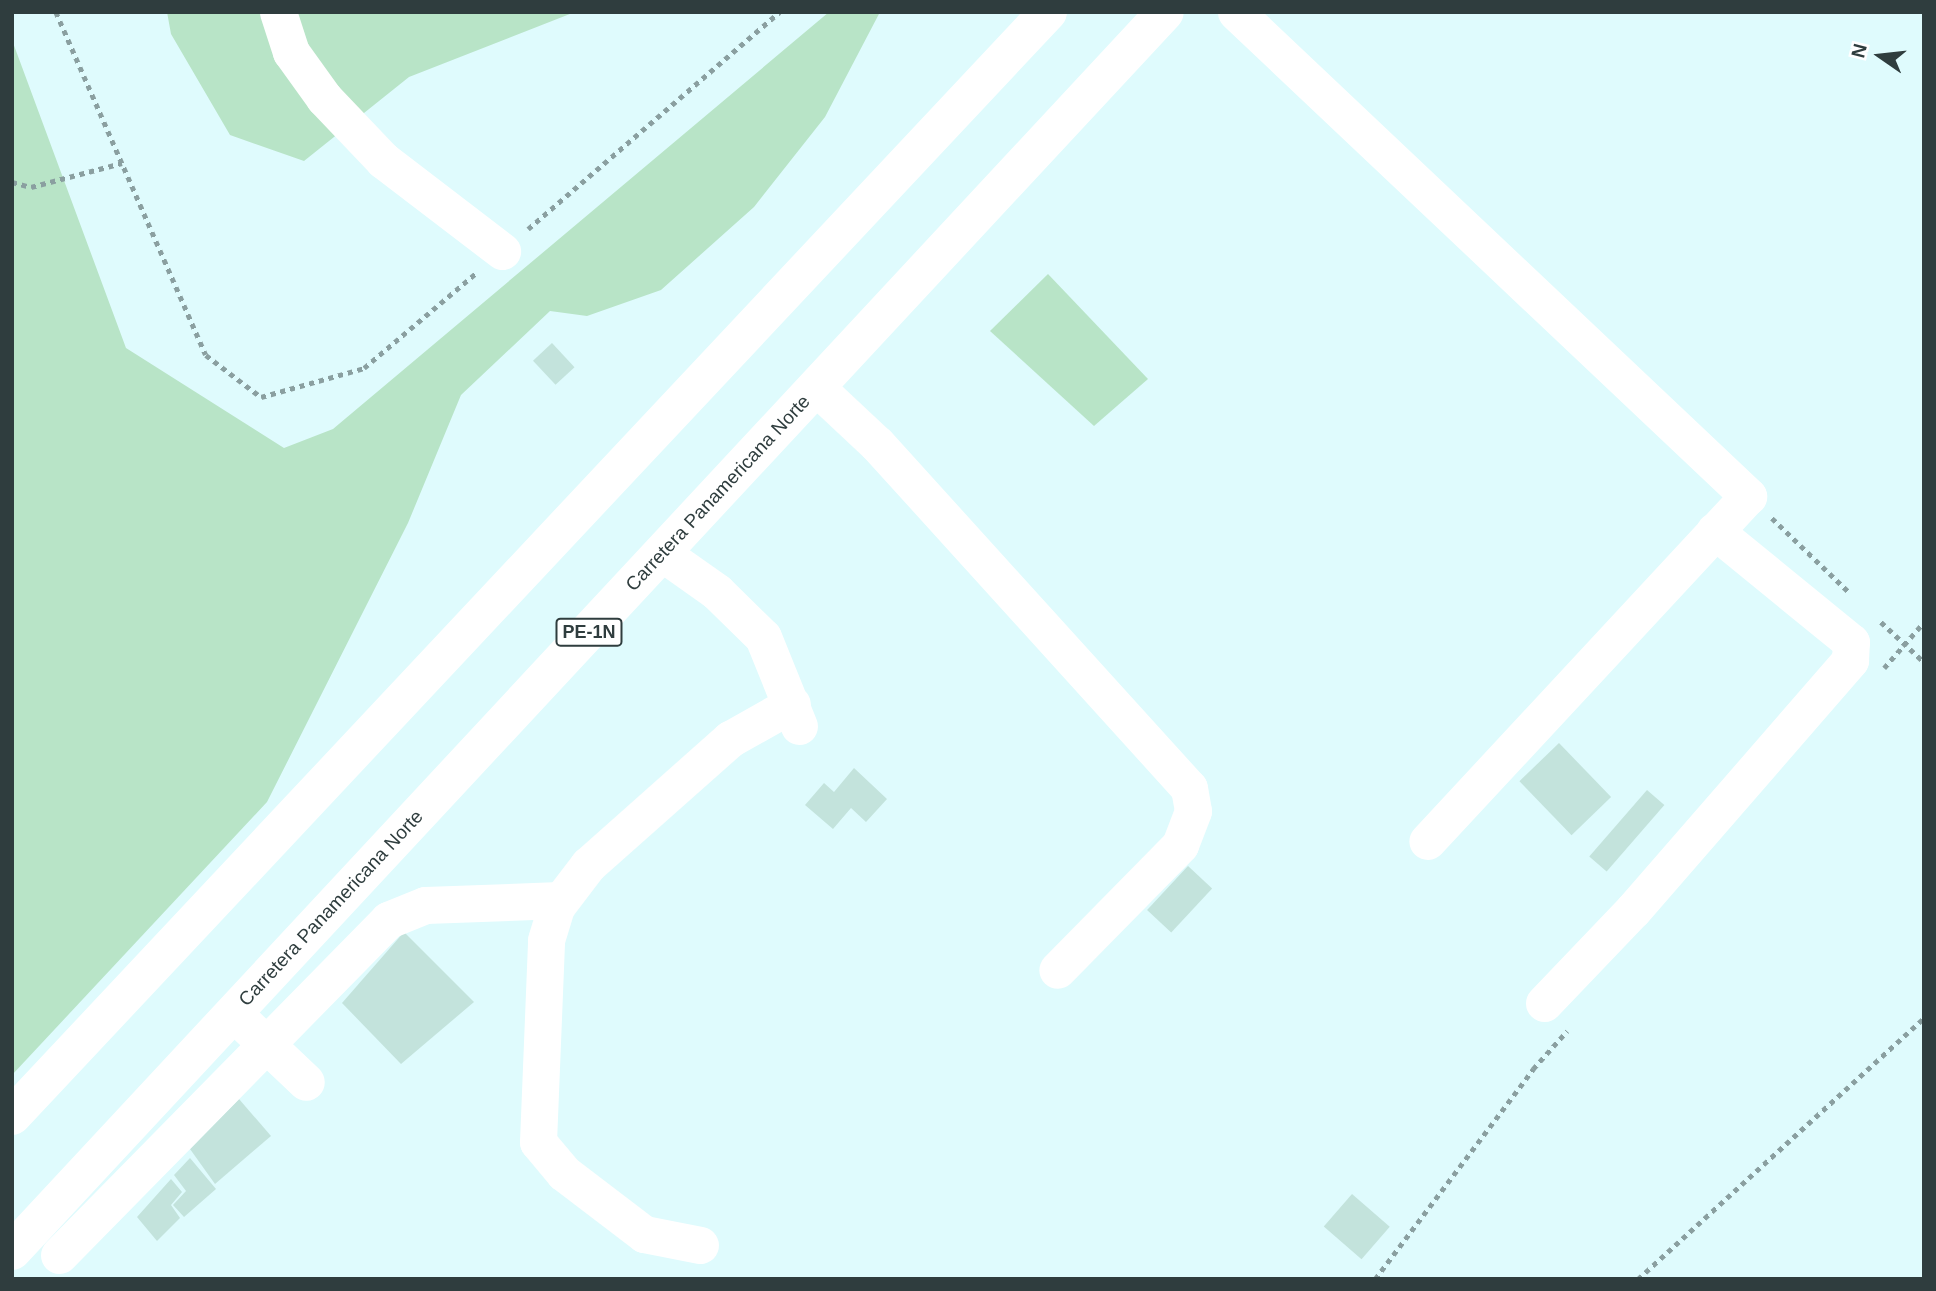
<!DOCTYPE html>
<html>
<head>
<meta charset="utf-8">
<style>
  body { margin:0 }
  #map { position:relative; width:1936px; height:1291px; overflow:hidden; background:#dffbfd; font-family:Helvetica,sans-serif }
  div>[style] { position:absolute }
  .green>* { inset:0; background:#b8e4c7 }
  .building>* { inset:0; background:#c3e3dc; transform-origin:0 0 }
  .path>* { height:4.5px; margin-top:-2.25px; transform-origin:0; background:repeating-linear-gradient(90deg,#8a9fa0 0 5px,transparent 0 10px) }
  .minor>* { height:37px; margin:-18.5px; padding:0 18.5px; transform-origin:18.5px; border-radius:18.5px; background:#fff }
  .highway>* { height:38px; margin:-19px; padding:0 19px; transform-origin:19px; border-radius:19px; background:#fff }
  span { translate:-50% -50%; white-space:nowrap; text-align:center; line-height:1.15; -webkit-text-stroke:7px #fff; paint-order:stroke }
  .shield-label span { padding:2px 5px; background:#fff; border:2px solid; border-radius:5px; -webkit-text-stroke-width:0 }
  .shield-label { font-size:18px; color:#2f3d3e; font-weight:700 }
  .street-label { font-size:19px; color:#2f3d3e }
  .frame { position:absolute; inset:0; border:14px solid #2f3d3e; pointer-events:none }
  .north { position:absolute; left:1845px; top:21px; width:70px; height:70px; -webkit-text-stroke:5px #fff; paint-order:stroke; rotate:284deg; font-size:19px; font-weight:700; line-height:28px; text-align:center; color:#2f3d3e }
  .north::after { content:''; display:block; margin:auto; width:24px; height:32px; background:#2f3d3e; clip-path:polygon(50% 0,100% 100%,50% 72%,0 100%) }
</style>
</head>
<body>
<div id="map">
  <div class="green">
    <div style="clip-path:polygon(167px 12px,575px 12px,409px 77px,304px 161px,230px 135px,171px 34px)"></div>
    <div style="clip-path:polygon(829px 12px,880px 12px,825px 117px,754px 207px,661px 290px,587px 316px,550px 311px,461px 395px,408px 523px,267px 802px,12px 1075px,12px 40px,126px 348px,284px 448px,333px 429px)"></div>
    <div style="clip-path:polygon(1048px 274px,1148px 379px,1094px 426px,990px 331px)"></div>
  </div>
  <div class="building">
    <div style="left:552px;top:343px;width:33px;height:26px;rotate:47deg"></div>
    <div style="left:1559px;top:743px;width:75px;height:55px;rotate:46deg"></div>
    <div style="clip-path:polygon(854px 768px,887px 799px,866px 822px,851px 808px,833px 829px,805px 805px,824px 783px,834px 792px)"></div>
    <div style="left:1647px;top:790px;width:23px;height:88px;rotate:41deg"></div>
    <div style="left:1188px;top:866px;width:33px;height:60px;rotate:43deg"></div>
    <div style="clip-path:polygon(404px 932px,474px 1002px,401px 1064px,342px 1003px)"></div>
    <div style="clip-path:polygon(239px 1099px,271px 1136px,215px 1184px,190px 1149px)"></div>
    <div style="clip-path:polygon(190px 1158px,216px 1189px,184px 1217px,173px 1205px,186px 1191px,174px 1175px)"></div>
    <div style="clip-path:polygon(171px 1179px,182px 1192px,171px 1205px,180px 1218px,157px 1241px,137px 1217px)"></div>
    <div style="left:1352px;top:1194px;width:50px;height:43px;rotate:41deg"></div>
  </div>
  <div class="path">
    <div style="left:56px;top:12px;width:374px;rotate:66.4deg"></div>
    <div style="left:206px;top:355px;width:69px;rotate:37.4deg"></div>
    <div style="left:261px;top:397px;width:107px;rotate:-15.7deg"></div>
    <div style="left:364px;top:368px;width:147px;rotate:-40.3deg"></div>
    <div style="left:12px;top:182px;width:20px;rotate:15deg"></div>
    <div style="left:31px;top:187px;width:94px;rotate:-14.8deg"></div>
    <div style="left:528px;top:229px;width:332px;rotate:-40.8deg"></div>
    <div style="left:1772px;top:518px;width:107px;rotate:43.9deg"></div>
    <div style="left:1881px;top:622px;width:59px;rotate:42.9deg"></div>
    <div style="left:1884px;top:668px;width:61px;rotate:-49deg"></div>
    <div style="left:1375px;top:1279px;width:263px;rotate:-53deg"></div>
    <div style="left:1533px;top:1069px;width:51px;rotate:-48.2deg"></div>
    <div style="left:1638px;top:1279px;width:387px;rotate:-42.4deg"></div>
  </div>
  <div class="minor">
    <div style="left:278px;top:12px;width:42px;rotate:72deg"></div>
    <div style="left:291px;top:52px;width:57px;rotate:54.3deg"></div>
    <div style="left:324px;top:98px;width:86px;rotate:46.4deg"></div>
    <div style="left:383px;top:160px;width:150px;rotate:37.4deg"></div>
    <div style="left:1236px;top:12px;width:705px;rotate:43.39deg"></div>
    <div style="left:1748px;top:496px;width:471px;rotate:132.9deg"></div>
    <div style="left:816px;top:387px;width:83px;rotate:43.1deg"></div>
    <div style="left:877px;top:444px;width:464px;rotate:47.8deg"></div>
    <div style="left:1189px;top:788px;width:23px;rotate:80deg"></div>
    <div style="left:1193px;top:811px;width:36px;rotate:111deg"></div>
    <div style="left:1180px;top:845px;width:175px;rotate:134.5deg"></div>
    <div style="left:662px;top:553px;width:67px;rotate:35.3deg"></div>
    <div style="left:717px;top:592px;width:64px;rotate:44.4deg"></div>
    <div style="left:763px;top:637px;width:96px;rotate:68deg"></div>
    <div style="left:1544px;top:1003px;width:129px;rotate:-46.3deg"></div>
    <div style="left:1633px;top:910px;width:331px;rotate:-49deg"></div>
    <div style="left:1850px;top:660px;width:18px;rotate:-87deg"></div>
    <div style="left:1851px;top:642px;width:176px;rotate:-140.8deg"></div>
    <div style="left:247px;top:1026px;width:81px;rotate:43.5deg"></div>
    <div style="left:700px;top:1245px;width:57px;rotate:-168.9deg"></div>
    <div style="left:644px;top:1234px;width:101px;rotate:-142.7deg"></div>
    <div style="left:564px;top:1173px;width:40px;rotate:-130deg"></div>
    <div style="left:538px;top:1142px;width:202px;rotate:-87.7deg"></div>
    <div style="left:546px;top:940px;width:34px;rotate:-73deg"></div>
    <div style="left:556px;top:907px;width:53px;rotate:-52.7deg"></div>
    <div style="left:588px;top:865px;width:190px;rotate:-41.6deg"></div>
    <div style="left:730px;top:739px;width:71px;rotate:-29.4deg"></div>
    <div style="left:59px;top:1255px;width:470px;rotate:-45.5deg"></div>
    <div style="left:388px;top:920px;width:40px;rotate:-22deg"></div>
    <div style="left:425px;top:905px;width:135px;rotate:-2.1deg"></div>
  </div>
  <div class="highway">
    <div style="left:12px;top:1116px;width:1514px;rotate:-46.82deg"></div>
    <div style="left:12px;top:1251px;width:1692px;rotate:-47.06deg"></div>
  </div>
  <div class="shield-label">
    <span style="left:589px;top:632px">PE-1N</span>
  </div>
  <div class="street-label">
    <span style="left:718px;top:493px;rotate:-47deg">Carretera Panamericana Norte</span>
    <span style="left:331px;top:908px;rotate:-47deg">Carretera Panamericana Norte</span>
  </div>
  <div class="frame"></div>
  <div class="north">N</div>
</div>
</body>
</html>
